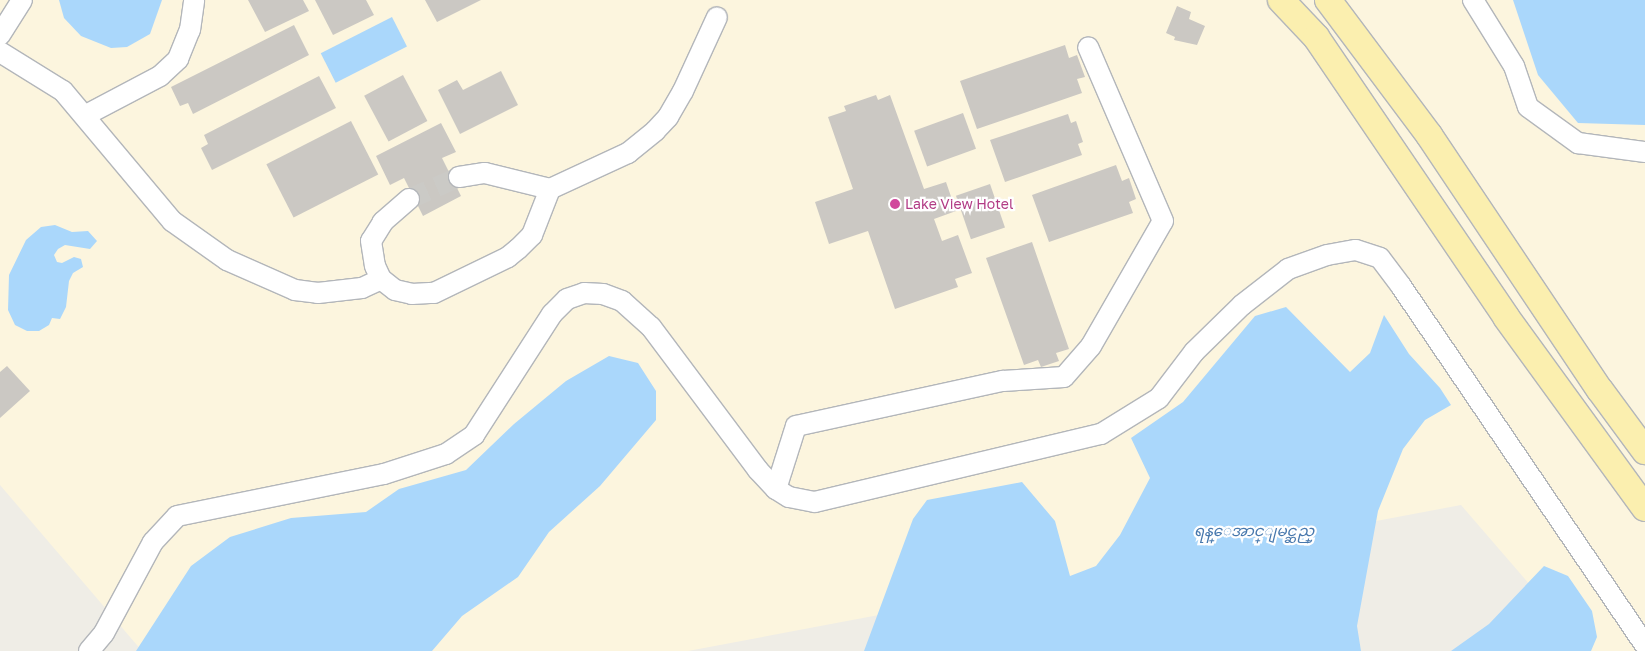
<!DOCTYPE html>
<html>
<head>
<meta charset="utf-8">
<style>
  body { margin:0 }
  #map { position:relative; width:1645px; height:651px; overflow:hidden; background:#efede6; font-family:"Golos Text","Noto Sans Myanmar",sans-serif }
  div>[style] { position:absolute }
  .commercial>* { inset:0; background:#fcf5de }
  .water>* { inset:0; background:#aad7fb; transform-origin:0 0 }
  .building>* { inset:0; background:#cbc8c3; transform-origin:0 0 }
  .minor-tunnel>* { height:20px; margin-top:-10px; transform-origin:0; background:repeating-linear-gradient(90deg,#cbcac6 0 20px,transparent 0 30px) }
  .roads { filter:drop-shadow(1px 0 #b3b6ba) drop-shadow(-1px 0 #b3b6ba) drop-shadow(0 1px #b3b6ba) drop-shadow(0 -1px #b3b6ba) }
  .minor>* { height:20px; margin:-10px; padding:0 10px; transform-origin:10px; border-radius:10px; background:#fff }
  .major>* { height:26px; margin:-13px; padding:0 13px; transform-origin:13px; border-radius:13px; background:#fbefaf }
  .dots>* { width:14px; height:14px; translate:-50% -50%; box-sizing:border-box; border:2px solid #fff; border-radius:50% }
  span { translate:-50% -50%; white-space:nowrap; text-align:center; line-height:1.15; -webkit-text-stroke:4.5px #fff; paint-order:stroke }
  .hotel-label { font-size:14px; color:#b23c85 }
  .left { translate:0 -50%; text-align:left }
  .water-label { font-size:15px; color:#4778ad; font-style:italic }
</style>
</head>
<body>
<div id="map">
  <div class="commercial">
    <div style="clip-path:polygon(0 0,1645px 0,1645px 651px,1587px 651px,1461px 505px,688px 651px,142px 651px,0 485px)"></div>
  </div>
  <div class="water">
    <div style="clip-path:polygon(59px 0,162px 0,150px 34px,127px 47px,111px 48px,81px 36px,64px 18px)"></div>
    <div style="clip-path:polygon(1513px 0,1645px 0,1645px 125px,1578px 123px,1538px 75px)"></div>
    <div style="left:392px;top:17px;width:33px;height:80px;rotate:63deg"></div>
    <div style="clip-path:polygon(55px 225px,72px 232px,88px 231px,97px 241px,90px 249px,65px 245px,58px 249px,54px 255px,57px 262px,62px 263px,74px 257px,81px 259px,83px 267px,73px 273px,69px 281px,66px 307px,60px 319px,52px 318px,49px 325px,39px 331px,27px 331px,15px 325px,8px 310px,9px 275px,26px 240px,41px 227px)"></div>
    <div style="clip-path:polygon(1286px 307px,1350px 372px,1370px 353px,1384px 315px,1409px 354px,1440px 388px,1451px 405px,1425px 420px,1403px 449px,1378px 511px,1357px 626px,1361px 651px,864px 651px,913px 519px,927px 500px,1022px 482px,1055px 521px,1070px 576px,1096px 566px,1120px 535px,1150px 478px,1131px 438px,1183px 402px,1255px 316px)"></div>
    <div style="clip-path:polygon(609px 356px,638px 363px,656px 391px,656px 420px,600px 486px,549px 532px,518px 577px,462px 616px,432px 651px,136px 651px,191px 566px,230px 537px,291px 518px,366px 512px,399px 489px,466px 470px,514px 424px,566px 381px)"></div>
    <div style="clip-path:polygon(1544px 566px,1568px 576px,1592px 611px,1597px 637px,1591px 651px,1451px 651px,1489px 624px)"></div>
  </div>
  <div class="building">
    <div style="clip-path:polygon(248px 0,303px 0,309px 11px,265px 32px)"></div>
    <div style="clip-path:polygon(315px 0,366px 0,374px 15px,333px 35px)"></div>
    <div style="clip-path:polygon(425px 0,481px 0,437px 22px)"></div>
    <div style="clip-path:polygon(1177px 6px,1191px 12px,1189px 19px,1205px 26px,1197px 45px,1174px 40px,1175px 37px,1166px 33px)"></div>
    <div style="clip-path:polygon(294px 25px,309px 55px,193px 114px,188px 103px,180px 106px,171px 87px)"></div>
    <div style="clip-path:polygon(1065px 45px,1069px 58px,1077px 55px,1085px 77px,1077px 79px,1082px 93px,977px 129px,960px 81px)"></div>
    <div style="clip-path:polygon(501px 71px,518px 105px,460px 134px,438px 90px,457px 80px,463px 90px)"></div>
    <div style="left:403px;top:75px;width:52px;height:44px;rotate:62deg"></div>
    <div style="clip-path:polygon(319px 76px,336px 108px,212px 170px,201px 148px,208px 144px,204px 135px)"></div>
    <div style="clip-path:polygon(876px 95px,878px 100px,890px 95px,924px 189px,946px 182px,956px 211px,934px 219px,942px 241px,958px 235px,972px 273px,955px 279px,958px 287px,895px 309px,868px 231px,829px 244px,815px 202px,853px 189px,828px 117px,846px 111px,844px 106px)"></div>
    <div style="left:963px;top:113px;width:38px;height:52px;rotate:70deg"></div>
    <div style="clip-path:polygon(1068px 114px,1071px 123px,1076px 121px,1083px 142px,1078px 144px,1082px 155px,1005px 182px,990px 140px)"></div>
    <div style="left:351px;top:121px;width:60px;height:95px;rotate:63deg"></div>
    <div style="clip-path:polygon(441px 123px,456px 152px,442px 158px,461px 196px,423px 216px,404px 178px,390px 185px,376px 156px)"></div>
    <div style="clip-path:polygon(1116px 165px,1122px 181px,1129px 178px,1136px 199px,1129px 202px,1133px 213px,1049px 242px,1032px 195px)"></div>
    <div style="left:990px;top:184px;width:46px;height:36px;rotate:71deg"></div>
    <div style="clip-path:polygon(1032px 242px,1069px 349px,1056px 353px,1059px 361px,1041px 367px,1038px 360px,1024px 365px,986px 258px)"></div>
    <div style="clip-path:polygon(7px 366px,30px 391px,0 418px,0 372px)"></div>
  </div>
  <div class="minor-tunnel">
    <div style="left:409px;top:199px;width:55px;rotate:-23.7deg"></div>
  </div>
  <div class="roads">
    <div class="minor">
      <div style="left:1473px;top:0;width:78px;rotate:58.2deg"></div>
      <div style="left:1514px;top:66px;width:43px;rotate:71.1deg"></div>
      <div style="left:1528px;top:107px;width:62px;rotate:35.8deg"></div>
      <div style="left:1578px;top:143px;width:68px;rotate:7.7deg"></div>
      <div style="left:0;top:35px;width:41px;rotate:-57.8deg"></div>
      <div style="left:0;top:52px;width:74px;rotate:31.8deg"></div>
      <div style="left:63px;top:91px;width:170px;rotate:50deg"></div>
      <div style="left:172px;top:221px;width:67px;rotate:35.3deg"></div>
      <div style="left:227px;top:260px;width:74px;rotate:23.8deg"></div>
      <div style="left:295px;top:290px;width:23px;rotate:7deg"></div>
      <div style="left:318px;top:293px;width:44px;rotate:-6.5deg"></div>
      <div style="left:362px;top:288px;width:21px;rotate:-25deg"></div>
      <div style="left:86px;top:115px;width:84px;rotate:-27.8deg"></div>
      <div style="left:160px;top:76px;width:25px;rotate:-43deg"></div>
      <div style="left:178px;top:59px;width:31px;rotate:-68deg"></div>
      <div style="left:190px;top:30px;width:30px;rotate:-82deg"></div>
      <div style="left:459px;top:177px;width:26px;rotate:-9deg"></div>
      <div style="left:485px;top:173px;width:67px;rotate:13.8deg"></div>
      <div style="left:550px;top:189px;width:86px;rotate:-24.8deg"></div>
      <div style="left:628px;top:153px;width:35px;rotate:-39deg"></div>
      <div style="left:655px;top:131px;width:19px;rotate:-47deg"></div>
      <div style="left:668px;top:117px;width:30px;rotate:-60deg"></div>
      <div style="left:683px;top:91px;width:81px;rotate:-65.3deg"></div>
      <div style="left:409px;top:199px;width:35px;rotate:139deg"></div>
      <div style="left:383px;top:222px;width:22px;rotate:122deg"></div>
      <div style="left:371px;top:241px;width:25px;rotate:81deg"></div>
      <div style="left:375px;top:266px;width:14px;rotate:65deg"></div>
      <div style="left:381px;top:279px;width:18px;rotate:38deg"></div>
      <div style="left:395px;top:290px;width:17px;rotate:13deg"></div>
      <div style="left:412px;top:294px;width:22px;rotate:-3deg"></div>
      <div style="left:434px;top:293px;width:82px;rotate:-25.9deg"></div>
      <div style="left:508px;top:257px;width:13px;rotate:-39deg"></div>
      <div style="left:518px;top:249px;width:20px;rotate:-45deg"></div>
      <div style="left:532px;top:235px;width:49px;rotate:-68.6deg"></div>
      <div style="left:776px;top:489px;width:66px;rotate:-72.4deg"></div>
      <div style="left:796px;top:426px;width:212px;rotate:-12.3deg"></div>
      <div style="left:1003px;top:381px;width:61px;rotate:-3.8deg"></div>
      <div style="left:1064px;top:377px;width:41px;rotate:-48.9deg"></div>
      <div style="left:1091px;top:346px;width:144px;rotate:-60.1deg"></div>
      <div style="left:1163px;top:221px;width:189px;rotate:-113.3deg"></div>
      <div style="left:89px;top:651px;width:23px;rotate:-50deg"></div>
      <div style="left:104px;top:633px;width:103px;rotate:-61.7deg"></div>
      <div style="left:153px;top:542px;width:35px;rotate:-47deg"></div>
      <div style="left:177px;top:516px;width:211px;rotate:-11.5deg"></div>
      <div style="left:384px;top:474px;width:65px;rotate:-17.9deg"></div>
      <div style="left:446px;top:454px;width:34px;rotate:-34deg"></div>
      <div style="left:474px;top:435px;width:144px;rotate:-57.2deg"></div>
      <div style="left:552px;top:314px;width:21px;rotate:-45deg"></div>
      <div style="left:567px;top:299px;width:18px;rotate:-19deg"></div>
      <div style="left:584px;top:293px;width:19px;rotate:3deg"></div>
      <div style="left:603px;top:294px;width:20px;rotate:20deg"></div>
      <div style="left:622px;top:301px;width:39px;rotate:42deg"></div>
      <div style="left:651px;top:327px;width:179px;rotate:53.2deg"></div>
      <div style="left:758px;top:470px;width:26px;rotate:47deg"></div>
      <div style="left:776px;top:489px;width:15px;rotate:32deg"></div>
      <div style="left:789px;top:497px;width:26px;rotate:11deg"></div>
      <div style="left:815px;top:502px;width:294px;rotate:-13.4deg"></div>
      <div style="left:1101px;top:434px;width:68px;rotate:-31.8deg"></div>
      <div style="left:1159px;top:398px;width:58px;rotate:-52.7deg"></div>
      <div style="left:1194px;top:352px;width:67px;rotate:-44.4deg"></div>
      <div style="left:1242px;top:305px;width:58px;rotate:-38deg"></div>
      <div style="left:1288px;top:269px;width:41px;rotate:-19.7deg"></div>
      <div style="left:1327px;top:255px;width:29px;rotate:-10deg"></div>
      <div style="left:1356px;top:250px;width:25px;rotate:18deg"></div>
      <div style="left:1380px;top:258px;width:35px;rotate:53deg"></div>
      <div style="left:1401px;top:286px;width:434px;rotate:55.8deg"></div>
    </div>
    <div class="major">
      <div style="left:1281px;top:0;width:51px;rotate:46.6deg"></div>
      <div style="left:1316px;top:37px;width:338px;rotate:55.8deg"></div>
      <div style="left:1506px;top:317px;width:236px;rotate:54deg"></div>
      <div style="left:1328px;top:0;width:169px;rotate:53.2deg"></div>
      <div style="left:1429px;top:135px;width:307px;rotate:56.2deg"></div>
      <div style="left:1600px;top:390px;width:76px;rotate:53.6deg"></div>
    </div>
  </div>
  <div class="dots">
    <div style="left:895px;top:204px;background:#d1479c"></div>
  </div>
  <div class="hotel-label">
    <span class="left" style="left:905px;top:204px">Lake View Hotel</span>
  </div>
  <div class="water-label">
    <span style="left:1254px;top:531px">ရန္ေအာင္ျမင္ဆည္</span>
  </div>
</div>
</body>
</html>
